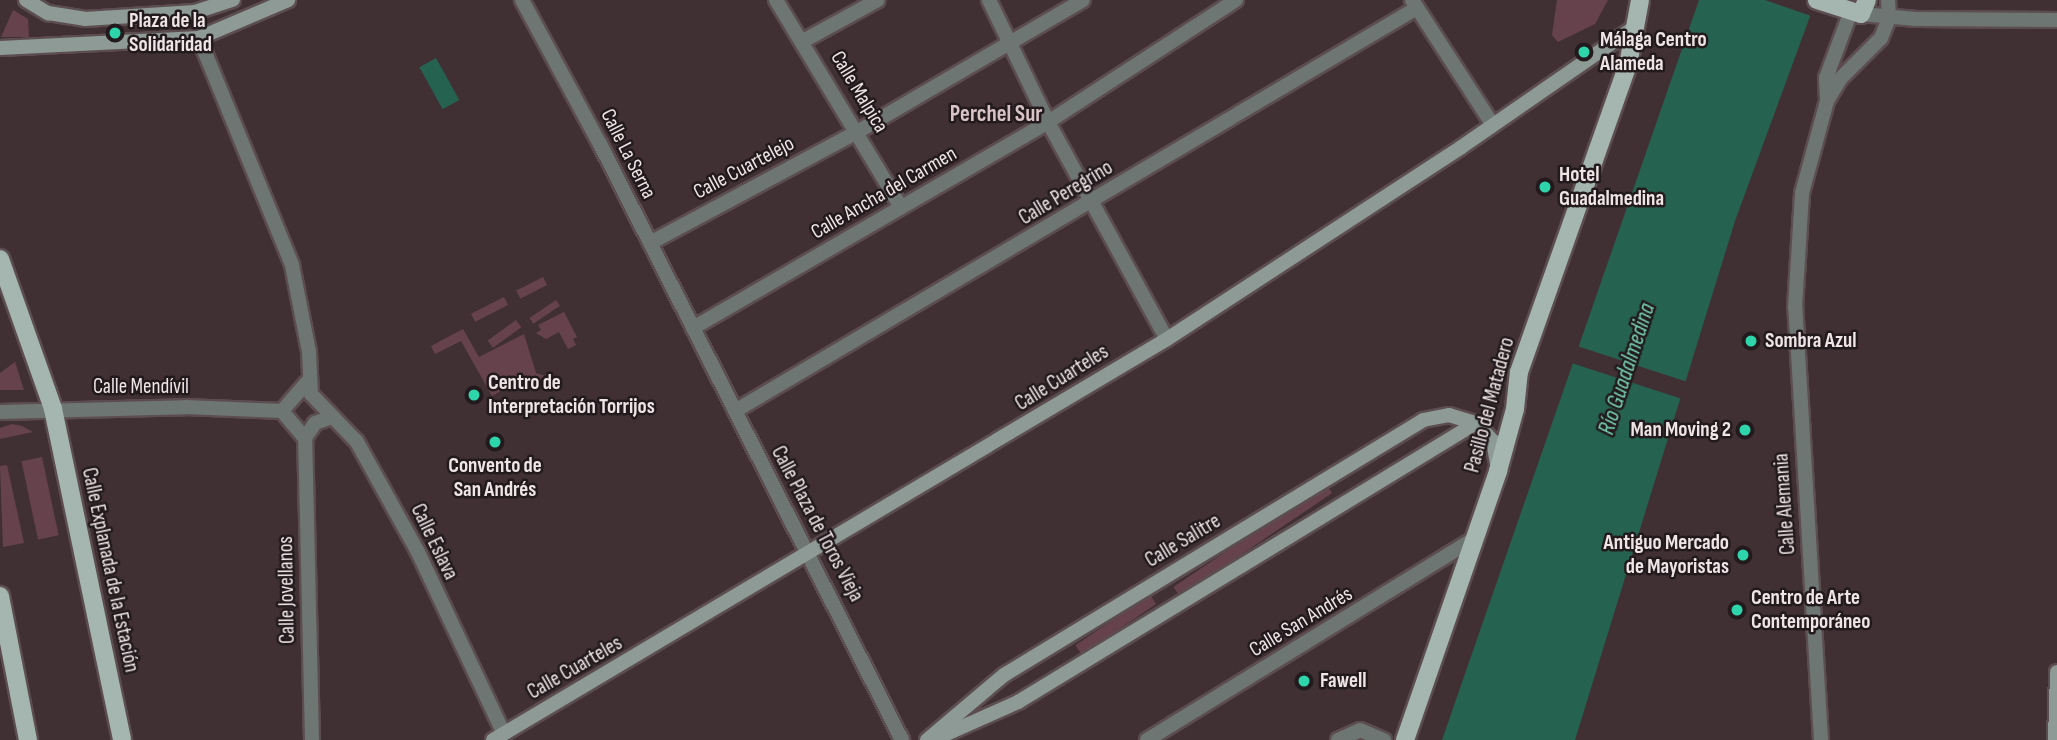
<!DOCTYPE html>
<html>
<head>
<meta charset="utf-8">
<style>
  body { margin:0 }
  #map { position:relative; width:2057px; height:740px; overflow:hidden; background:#403034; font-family:"Sofia Sans Condensed",sans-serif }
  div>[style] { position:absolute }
  .green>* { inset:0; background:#66434c; transform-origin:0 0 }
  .water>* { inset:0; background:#256250; transform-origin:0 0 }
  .pier>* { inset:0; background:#403034; transform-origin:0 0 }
  .roads { filter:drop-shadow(2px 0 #5c4d50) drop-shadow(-2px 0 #5c4d50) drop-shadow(0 2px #5c4d50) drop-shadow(0 -2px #5c4d50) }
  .minor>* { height:14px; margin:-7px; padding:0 7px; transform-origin:7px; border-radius:7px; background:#6e7673 }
  .tertiary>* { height:14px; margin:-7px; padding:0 7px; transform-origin:7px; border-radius:7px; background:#6e7673 }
  .secondary>* { height:14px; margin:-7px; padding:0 7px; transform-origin:7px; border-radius:7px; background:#8d9a95 }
  .primary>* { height:18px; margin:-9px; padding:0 9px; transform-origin:9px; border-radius:9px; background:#a5b6b0 }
  .dots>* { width:19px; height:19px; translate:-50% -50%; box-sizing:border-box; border:4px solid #221a1c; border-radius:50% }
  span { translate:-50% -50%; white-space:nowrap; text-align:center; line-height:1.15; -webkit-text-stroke:5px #221a1c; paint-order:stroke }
  .poi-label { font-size:21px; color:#efe4e6; font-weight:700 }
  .left { translate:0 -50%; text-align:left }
  .right { translate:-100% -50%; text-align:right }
  .street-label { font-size:21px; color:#efe4e6 }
  .neighbourhood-label { font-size:23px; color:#d8c3c7; font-weight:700 }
  .water-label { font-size:23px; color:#76d3b5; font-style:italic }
</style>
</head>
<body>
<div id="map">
  <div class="green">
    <div style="clip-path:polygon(1557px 0,1608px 0,1595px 24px,1558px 42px,1552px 35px)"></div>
    <div style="clip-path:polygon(13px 10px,28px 19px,29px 37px,1px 37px)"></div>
    <div style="left:543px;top:277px;width:9px;height:30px;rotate:63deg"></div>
    <div style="left:504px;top:297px;width:9px;height:37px;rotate:63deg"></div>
    <div style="left:556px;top:300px;width:7px;height:32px;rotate:56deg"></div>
    <div style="clip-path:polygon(564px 312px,577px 337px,573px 339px,576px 345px,568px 349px,559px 332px,546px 339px,536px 333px,541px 330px,538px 325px)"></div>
    <div style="left:516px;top:320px;width:9px;height:35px;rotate:54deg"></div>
    <div style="clip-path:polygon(463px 329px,479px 357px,524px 334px,536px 373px,545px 376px,519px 390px,515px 383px,492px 396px,461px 341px,435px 354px,431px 346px)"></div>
    <div style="clip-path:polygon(15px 362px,24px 390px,0 390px,0 373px)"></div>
    <div style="clip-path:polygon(12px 424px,22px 426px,33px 432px,0 439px,0 428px)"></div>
    <div style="left:42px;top:457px;width:80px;height:21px;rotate:78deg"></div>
    <div style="clip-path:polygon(7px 465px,24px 543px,3px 547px,0 466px)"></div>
    <div style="left:1326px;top:484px;width:11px;height:184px;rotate:56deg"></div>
    <div style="left:1150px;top:595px;width:11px;height:90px;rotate:56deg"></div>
  </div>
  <div class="water">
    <div style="clip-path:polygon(1699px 0,1816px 0,1735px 221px,1575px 740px,1442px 740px)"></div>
    <div style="left:436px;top:58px;width:48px;height:19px;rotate:61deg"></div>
  </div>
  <div class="pier">
    <div style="clip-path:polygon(1765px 0,1820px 0,1814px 17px)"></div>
    <div style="left:1577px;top:346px;width:118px;height:18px;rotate:18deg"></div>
  </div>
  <div class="roads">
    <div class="minor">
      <div style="left:776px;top:0;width:242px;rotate:58.9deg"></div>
      <div style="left:989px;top:0;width:136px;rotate:64.2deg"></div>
      <div style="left:1048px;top:122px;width:247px;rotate:61.3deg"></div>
      <div style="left:1412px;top:0;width:149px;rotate:57.1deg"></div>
      <div style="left:1861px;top:14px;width:55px;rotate:5.2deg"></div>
      <div style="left:1916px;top:19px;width:141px;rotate:0.4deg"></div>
      <div style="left:199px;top:38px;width:245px;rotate:67.7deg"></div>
      <div style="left:292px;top:265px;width:89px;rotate:78.9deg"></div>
      <div style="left:309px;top:352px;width:42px;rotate:87.3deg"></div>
      <div style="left:311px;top:394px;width:66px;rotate:46.2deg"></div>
      <div style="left:357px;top:442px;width:126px;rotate:61deg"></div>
      <div style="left:418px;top:552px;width:201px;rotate:64.7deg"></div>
      <div style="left:803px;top:41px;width:85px;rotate:-28.7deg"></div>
      <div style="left:1827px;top:99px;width:21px;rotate:-93deg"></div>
      <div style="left:1826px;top:78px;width:72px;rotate:-69.5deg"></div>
      <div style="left:650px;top:243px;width:237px;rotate:-28.2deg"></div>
      <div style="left:859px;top:131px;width:259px;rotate:-30.3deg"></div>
      <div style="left:693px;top:328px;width:410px;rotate:-30.1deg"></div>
      <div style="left:1048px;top:122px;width:224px;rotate:-33deg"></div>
      <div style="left:282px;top:411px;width:38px;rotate:-49deg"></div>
      <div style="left:282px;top:411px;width:35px;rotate:50deg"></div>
      <div style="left:735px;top:411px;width:792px;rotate:-30.58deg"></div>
      <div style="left:0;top:412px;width:185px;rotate:-1.5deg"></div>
      <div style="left:185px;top:407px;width:97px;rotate:2.4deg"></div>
      <div style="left:312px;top:740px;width:302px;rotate:-91.3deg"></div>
      <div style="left:305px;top:438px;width:18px;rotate:-56deg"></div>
      <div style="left:315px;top:423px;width:15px;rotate:-20deg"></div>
      <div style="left:1147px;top:740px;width:384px;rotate:-31.6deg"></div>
      <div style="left:1338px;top:740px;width:24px;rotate:-24deg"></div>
      <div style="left:1360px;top:730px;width:26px;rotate:23deg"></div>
      <div style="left:1821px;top:740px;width:433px;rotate:-93.4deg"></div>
      <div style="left:1795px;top:308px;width:115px;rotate:-86.5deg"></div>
      <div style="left:1802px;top:193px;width:95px;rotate:-74.8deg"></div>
      <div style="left:1827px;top:101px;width:27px;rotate:-59deg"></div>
      <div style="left:1841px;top:78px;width:57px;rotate:-45deg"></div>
      <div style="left:1881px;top:38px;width:22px;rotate:-68deg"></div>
      <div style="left:1889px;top:18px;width:18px;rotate:-93deg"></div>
    </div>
    <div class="tertiary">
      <div style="left:522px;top:0;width:164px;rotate:61.6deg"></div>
      <div style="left:600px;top:144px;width:668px;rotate:63.13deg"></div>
    </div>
    <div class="secondary">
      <div style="left:26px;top:0;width:26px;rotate:31deg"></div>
      <div style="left:48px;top:13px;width:37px;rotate:9deg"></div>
      <div style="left:85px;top:19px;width:110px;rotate:-3.6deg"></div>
      <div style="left:195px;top:12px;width:40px;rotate:-18deg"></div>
      <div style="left:0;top:48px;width:199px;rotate:-2.9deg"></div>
      <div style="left:199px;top:38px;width:97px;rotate:-23.1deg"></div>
      <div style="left:935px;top:739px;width:91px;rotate:-24deg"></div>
      <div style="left:1018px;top:702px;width:536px;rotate:-31.35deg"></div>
      <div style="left:493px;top:740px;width:784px;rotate:-30.75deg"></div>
      <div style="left:1167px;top:339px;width:350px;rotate:-33.1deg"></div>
      <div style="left:1460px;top:148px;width:214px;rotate:-34.7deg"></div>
      <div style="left:927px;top:740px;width:101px;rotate:-40.2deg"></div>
      <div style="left:1004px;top:675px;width:490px;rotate:-31.3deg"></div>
      <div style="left:1423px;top:420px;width:26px;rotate:-11deg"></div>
      <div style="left:1449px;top:415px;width:28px;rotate:17deg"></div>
      <div style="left:1476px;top:423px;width:25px;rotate:47deg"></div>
      <div style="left:1493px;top:441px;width:23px;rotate:80deg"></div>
      <div style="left:2055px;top:740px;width:68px;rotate:-88.3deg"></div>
    </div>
    <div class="primary">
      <div style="left:1817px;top:0;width:46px;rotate:17.7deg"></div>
      <div style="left:1861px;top:14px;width:15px;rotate:-67deg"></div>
      <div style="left:0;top:259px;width:159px;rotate:70.5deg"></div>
      <div style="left:53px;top:409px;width:338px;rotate:78.2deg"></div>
      <div style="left:0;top:596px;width:147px;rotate:79deg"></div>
      <div style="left:1405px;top:740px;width:285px;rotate:-70.9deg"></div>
      <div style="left:1498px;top:471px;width:64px;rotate:-74.7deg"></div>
      <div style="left:1515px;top:409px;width:37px;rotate:-84deg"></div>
      <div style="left:1519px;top:372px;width:326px;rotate:-70.5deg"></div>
      <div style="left:1628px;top:65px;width:66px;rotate:-79.5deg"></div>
    </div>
  </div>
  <div class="dots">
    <div style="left:115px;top:33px;background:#2ed4aa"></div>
    <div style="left:1584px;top:52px;background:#2ed4aa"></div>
    <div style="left:1545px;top:187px;background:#2ed4aa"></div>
    <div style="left:1751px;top:341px;background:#2ed4aa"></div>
    <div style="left:474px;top:395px;background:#2ed4aa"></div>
    <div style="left:1745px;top:430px;background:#2ed4aa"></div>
    <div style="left:495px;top:442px;background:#2ed4aa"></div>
    <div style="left:1743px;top:555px;background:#2ed4aa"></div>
    <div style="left:1737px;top:610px;background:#2ed4aa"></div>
    <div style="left:1304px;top:681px;background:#2ed4aa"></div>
  </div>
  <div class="poi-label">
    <span class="left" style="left:129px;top:33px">Plaza de la<br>Solidaridad</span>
    <span class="left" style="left:1600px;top:52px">Málaga Centro<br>Alameda</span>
    <span class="left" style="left:1559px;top:187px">Hotel<br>Guadalmedina</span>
    <span class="left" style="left:1765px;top:341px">Sombra Azul</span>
    <span class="left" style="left:488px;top:395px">Centro de<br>Interpretación Torrijos</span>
    <span class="right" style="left:1731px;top:430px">Man Moving 2</span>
    <span style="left:495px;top:478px">Convento de<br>San Andrés</span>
    <span class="right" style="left:1729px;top:555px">Antiguo Mercado<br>de Mayoristas</span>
    <span class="left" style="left:1751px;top:610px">Centro de Arte<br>Contemporáneo</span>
    <span class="left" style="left:1320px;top:681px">Fawell</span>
  </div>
  <div class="street-label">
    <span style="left:859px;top:92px;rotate:59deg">Calle Malpica</span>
    <span style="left:628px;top:154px;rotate:63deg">Calle La Serna</span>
    <span style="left:744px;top:168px;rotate:-28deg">Calle Cuartelejo</span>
    <span style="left:884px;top:193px;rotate:-30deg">Calle Ancha del Carmen</span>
    <span style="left:1066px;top:193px;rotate:-31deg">Calle Peregrino</span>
    <span style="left:1062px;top:378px;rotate:-32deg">Calle Cuarteles</span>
    <span style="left:141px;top:387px">Calle Mendívil</span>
    <span style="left:1490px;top:405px;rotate:-75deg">Pasillo del Matadero</span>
    <span style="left:1785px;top:504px;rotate:-94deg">Calle Alemania</span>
    <span style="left:817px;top:524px;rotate:62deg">Calle Plaza de Toros Vieja</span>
    <span style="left:1183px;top:541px;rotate:-31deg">Calle Salitre</span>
    <span style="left:434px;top:542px;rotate:64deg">Calle Eslava</span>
    <span style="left:110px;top:570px;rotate:78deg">Calle Explanada de la Estación</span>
    <span style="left:287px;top:590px;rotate:-91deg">Calle Jovellanos</span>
    <span style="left:1301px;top:622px;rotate:-31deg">Calle San Andrés</span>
    <span style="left:575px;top:668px;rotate:-30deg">Calle Cuarteles</span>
  </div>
  <div class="neighbourhood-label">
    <span style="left:996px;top:114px">Perchel Sur</span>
  </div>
  <div class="water-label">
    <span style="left:1627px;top:369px;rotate:-72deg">Río Guadalmedina</span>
  </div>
</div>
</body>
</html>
